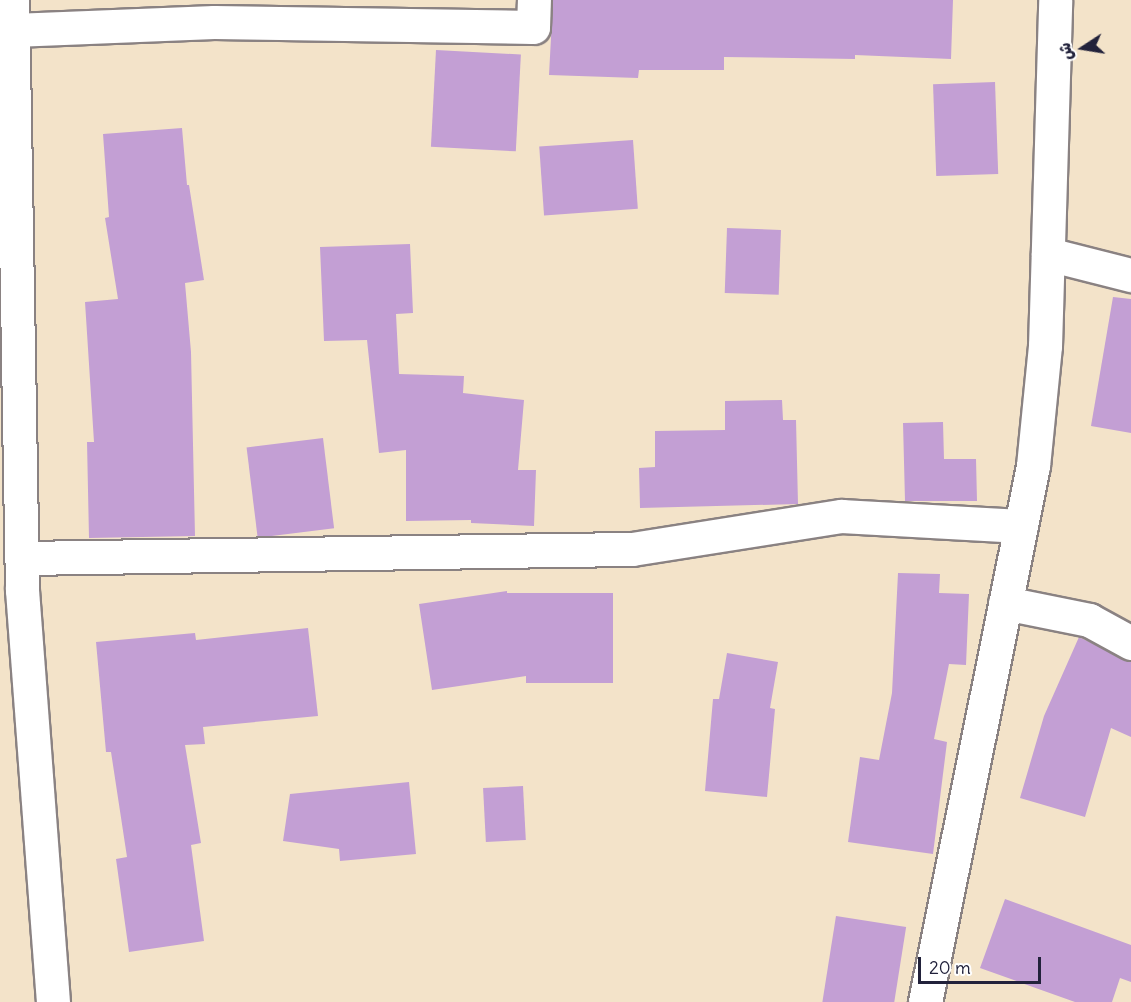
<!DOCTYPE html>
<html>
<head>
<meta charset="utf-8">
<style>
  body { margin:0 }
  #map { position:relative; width:1131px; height:1002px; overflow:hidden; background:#f3e3c9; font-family:Delius,"Playpen Sans Arabic",sans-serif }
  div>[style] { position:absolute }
  .building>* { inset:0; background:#c39fd4; transform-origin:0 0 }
  .roads { filter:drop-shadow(2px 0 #8a8282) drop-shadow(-2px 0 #8a8282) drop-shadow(0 2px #8a8282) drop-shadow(0 -2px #8a8282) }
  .minor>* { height:33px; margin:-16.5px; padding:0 16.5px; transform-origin:16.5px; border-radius:16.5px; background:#fff }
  span { translate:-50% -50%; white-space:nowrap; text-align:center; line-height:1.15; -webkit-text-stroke:4.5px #fff; paint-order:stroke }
  .north { position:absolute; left:1053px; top:18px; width:60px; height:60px; -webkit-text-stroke:4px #fff; paint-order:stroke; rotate:258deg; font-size:16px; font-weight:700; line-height:24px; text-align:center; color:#22223b }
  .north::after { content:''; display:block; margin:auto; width:21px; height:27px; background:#22223b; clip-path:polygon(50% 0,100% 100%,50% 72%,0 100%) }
  .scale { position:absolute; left:918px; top:957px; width:123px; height:27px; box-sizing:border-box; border:3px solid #22223b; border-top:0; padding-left:8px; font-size:18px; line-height:21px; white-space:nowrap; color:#22223b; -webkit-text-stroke:4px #fff; paint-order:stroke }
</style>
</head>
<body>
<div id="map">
  <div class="building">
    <div style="clip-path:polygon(553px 0,953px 0,951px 59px,855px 55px,855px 59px,724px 57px,724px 70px,639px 70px,638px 78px,549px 75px)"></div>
    <div style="left:436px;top:50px;width:85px;height:97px;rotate:3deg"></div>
    <div style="left:995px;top:82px;width:92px;height:62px;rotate:88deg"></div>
    <div style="clip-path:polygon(182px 128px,187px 185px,189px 185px,204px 280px,185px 283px,191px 352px,195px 536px,89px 538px,87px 442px,94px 442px,85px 302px,118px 299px,105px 218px,109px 217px,103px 134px)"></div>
    <div style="left:633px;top:140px;width:69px;height:94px;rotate:86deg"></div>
    <div style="left:727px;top:228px;width:54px;height:65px;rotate:2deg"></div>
    <div style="clip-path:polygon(410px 244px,413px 313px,396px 314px,399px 374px,464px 376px,463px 393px,524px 400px,518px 470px,536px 470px,534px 526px,471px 523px,471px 520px,406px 521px,406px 450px,379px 453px,367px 340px,324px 341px,320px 247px)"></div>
    <div style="clip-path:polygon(1113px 297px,1131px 299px,1131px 433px,1091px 426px)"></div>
    <div style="clip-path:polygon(782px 400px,783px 420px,796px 420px,798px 504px,640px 508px,639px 468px,655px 467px,655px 431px,725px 430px,725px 401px)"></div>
    <div style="clip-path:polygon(943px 422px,944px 459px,976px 459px,977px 501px,905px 501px,903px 423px)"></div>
    <div style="left:323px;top:438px;width:91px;height:77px;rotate:83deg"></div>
    <div style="clip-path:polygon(898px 573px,940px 574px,939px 593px,969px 594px,966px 665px,949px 664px,934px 739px,947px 742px,933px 854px,848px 842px,860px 757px,879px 760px,892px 693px)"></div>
    <div style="clip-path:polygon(507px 591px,507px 593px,613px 593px,613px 683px,526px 683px,526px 676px,432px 690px,419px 604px)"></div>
    <div style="clip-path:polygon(308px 628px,318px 716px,203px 727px,205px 744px,185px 745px,201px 843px,191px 845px,204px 941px,129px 952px,116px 859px,127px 857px,111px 752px,106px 752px,96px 642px,195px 633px,196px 640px)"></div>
    <div style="clip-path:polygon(1079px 637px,1131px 662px,1131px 737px,1111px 728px,1085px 817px,1020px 798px,1044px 716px)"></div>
    <div style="clip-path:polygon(727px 653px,778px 662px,770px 708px,775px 709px,767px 797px,705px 791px,713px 699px,719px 699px)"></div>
    <div style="clip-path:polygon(409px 782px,416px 854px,340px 861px,339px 849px,283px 841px,290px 794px)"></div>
    <div style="left:523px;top:786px;width:54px;height:40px;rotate:87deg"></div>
    <div style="clip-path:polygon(1005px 899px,1131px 945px,1131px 982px,1120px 978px,1112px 1002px,1075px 1002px,980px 968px)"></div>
    <div style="left:836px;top:916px;width:71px;height:87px;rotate:9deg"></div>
  </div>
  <div class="roads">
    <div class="minor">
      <div style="left:12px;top:0;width:590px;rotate:89.03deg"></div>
      <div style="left:22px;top:590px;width:413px;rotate:85.7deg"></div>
      <div style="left:13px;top:30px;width:201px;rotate:-2.3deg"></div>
      <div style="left:214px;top:22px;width:319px;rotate:0.9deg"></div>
      <div style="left:533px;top:27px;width:27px;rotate:-88deg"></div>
      <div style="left:1048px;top:254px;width:86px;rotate:14.2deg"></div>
      <div style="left:22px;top:558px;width:610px;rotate:-0.85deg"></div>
      <div style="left:632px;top:549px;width:212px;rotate:-9deg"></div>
      <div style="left:841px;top:516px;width:180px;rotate:3.2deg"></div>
      <div style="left:1005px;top:603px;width:86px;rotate:11.4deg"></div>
      <div style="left:1089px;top:620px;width:48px;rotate:28.7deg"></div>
      <div style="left:925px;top:1002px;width:547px;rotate:-78.61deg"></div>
      <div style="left:1033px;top:466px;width:121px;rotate:-84.3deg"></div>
      <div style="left:1045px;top:346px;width:346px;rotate:-88.3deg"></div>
    </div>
  </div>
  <div class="north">ش</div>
  <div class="scale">20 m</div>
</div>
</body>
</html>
